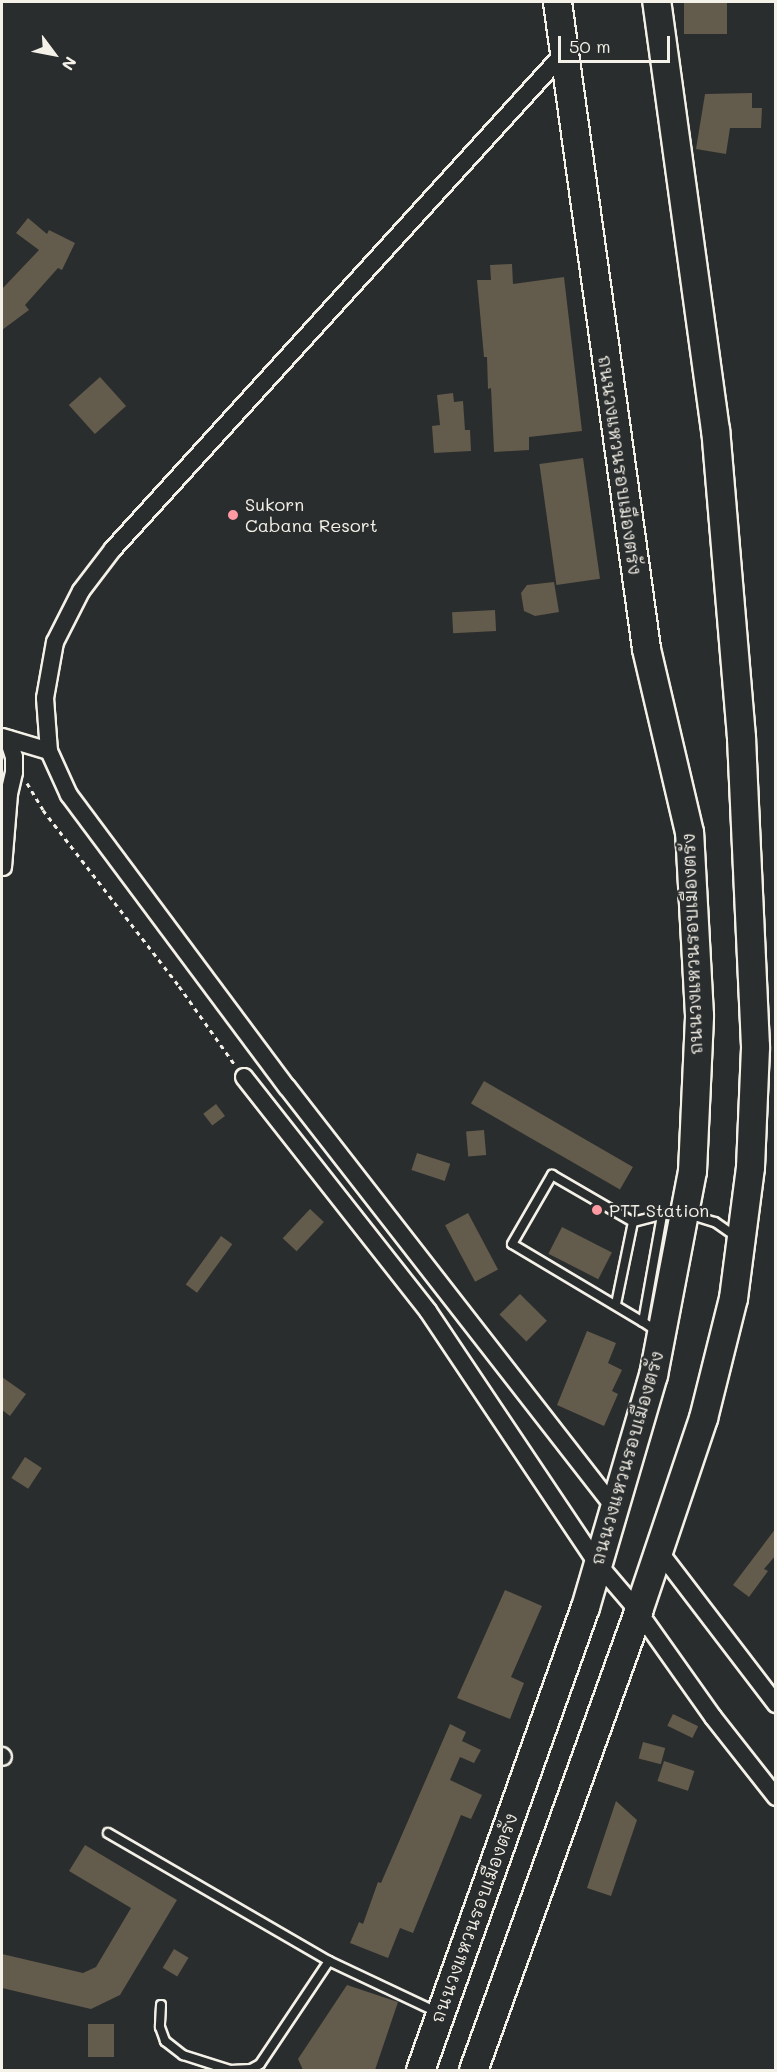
<!DOCTYPE html>
<html>
<head>
<meta charset="utf-8">
<style>
  body { margin:0 }
  #map { position:relative; width:777px; height:2072px; overflow:hidden; background:#2a2d2e; font-family:Mali,"Playpen Sans Thai",sans-serif }
  div>[style] { position:absolute }
  .building>* { inset:0; background:#635b4b; transform-origin:0 0 }
  .path>* { height:3px; margin-top:-1.5px; transform-origin:0; background:repeating-linear-gradient(90deg,#f4f1e8 0 4.5px,transparent 0 9px) }
  .roads { filter:drop-shadow(2px 0 #f4f1e8) drop-shadow(-2px 0 #f4f1e8) drop-shadow(0 2px #f4f1e8) drop-shadow(0 -2px #f4f1e8) }
  .service>* { height:8px; margin:-4px; padding:0 4px; transform-origin:4px; border-radius:4px; background:#2a2d2e }
  .minor>* { height:16px; margin:-8px; padding:0 8px; transform-origin:8px; border-radius:8px; background:#2a2d2e }
  .trunk>* { height:27px; margin:-13.5px; padding:0 13.5px; transform-origin:13.5px; border-radius:13.5px; background:#2a2d2e }
  .dots>* { width:16px; height:16px; translate:-50% -50%; box-sizing:border-box; border:3px solid #2a2d2e; border-radius:50% }
  span { translate:-50% -50%; white-space:nowrap; text-align:center; line-height:1.15; -webkit-text-stroke:4.5px #2a2d2e; paint-order:stroke }
  .street-label { font-size:18px; color:#f4f1e8 }
  .poi-label { font-size:18px; color:#f4f1e8 }
  .left { translate:0 -50%; text-align:left }
  .frame { position:absolute; inset:0; border:3px solid #f4f1e8; pointer-events:none }
  .north { position:absolute; left:24px; top:24px; width:60px; height:60px; -webkit-text-stroke:4px #2a2d2e; paint-order:stroke; rotate:122deg; font-size:16px; font-weight:700; line-height:24px; text-align:center; color:#f4f1e8 }
  .north::after { content:''; display:block; margin:auto; width:21px; height:27px; background:#f4f1e8; clip-path:polygon(50% 0,100% 100%,50% 72%,0 100%) }
  .scale { position:absolute; left:558px; top:36px; width:112px; height:27px; box-sizing:border-box; border:3px solid #f4f1e8; border-top:0; padding-left:8px; font-size:18px; line-height:21px; white-space:nowrap; color:#f4f1e8; -webkit-text-stroke:4px #2a2d2e; paint-order:stroke }
</style>
</head>
<body>
<div id="map">
  <div class="building">
    <div style="left:684px;top:2px;width:43px;height:32px"></div>
    <div style="clip-path:polygon(752px 93px,752px 108px,762px 108px,761px 128px,730px 128px,726px 154px,696px 149px,705px 94px)"></div>
    <div style="clip-path:polygon(28px 218px,47px 234px,49px 230px,75px 243px,62px 270px,58px 268px,25px 305px,29px 310px,2px 330px,2px 289px,39px 250px,16px 233px)"></div>
    <div style="clip-path:polygon(512px 264px,513px 284px,564px 277px,582px 431px,529px 437px,529px 450px,494px 452px,491px 388px,488px 389px,487px 357px,484px 357px,477px 280px,491px 280px,490px 265px)"></div>
    <div style="left:100px;top:377px;width:39px;height:42px;rotate:48deg"></div>
    <div style="clip-path:polygon(453px 393px,454px 402px,463px 401px,465px 430px,470px 430px,471px 451px,434px 453px,432px 426px,440px 425px,437px 395px)"></div>
    <div style="left:583px;top:458px;width:122px;height:44px;rotate:82deg"></div>
    <div style="clip-path:polygon(554px 582px,559px 612px,535px 616px,524px 611px,521px 593px,527px 585px)"></div>
    <div style="left:495px;top:610px;width:21px;height:43px;rotate:87deg"></div>
    <div style="left:484px;top:1081px;width:172px;height:26px;rotate:30deg"></div>
    <div style="left:216px;top:1104px;width:15px;height:16px;rotate:53deg"></div>
    <div style="left:484px;top:1130px;width:25px;height:18px;rotate:85deg"></div>
    <div style="left:417px;top:1153px;width:35px;height:18px;rotate:18deg"></div>
    <div style="left:310px;top:1209px;width:19px;height:40px;rotate:43deg"></div>
    <div style="left:468px;top:1213px;width:64px;height:26px;rotate:62deg"></div>
    <div style="left:562px;top:1227px;width:56px;height:30px;rotate:27deg"></div>
    <div style="left:221px;top:1236px;width:14px;height:60px;rotate:36deg"></div>
    <div style="left:520px;top:1294px;width:38px;height:29px;rotate:45deg"></div>
    <div style="clip-path:polygon(587px 1331px,616px 1343px,608px 1363px,622px 1370px,612px 1391px,618px 1394px,604px 1426px,557px 1405px)"></div>
    <div style="clip-path:polygon(2px 1377px,26px 1394px,10px 1416px,2px 1410px)"></div>
    <div style="left:25px;top:1457px;width:20px;height:25px;rotate:33deg"></div>
    <div style="clip-path:polygon(776px 1528px,776px 1555px,764px 1569px,768px 1571px,749px 1597px,733px 1585px)"></div>
    <div style="clip-path:polygon(505px 1590px,542px 1606px,511px 1677px,524px 1683px,510px 1719px,457px 1698px)"></div>
    <div style="left:673px;top:1714px;width:28px;height:13px;rotate:26deg"></div>
    <div style="clip-path:polygon(450px 1724px,466px 1732px,462px 1741px,481px 1750px,474px 1763px,460px 1757px,450px 1780px,482px 1795px,471px 1819px,461px 1815px,413px 1933px,400px 1928px,388px 1958px,350px 1943px,359px 1922px,363px 1924px,378px 1882px,381px 1883px)"></div>
    <div style="left:643px;top:1742px;width:23px;height:17px;rotate:15deg"></div>
    <div style="left:664px;top:1761px;width:32px;height:21px;rotate:18deg"></div>
    <div style="clip-path:polygon(616px 1801px,637px 1820px,611px 1896px,587px 1888px)"></div>
    <div style="clip-path:polygon(85px 1845px,177px 1900px,120px 1995px,91px 2009px,2px 1988px,2px 1954px,83px 1973px,96px 1967px,131px 1908px,69px 1871px)"></div>
    <div style="left:174px;top:1949px;width:17px;height:22px;rotate:31deg"></div>
    <div style="clip-path:polygon(347px 1985px,398px 2002px,375px 2070px,303px 2070px,298px 2059px)"></div>
    <div style="left:114px;top:2024px;width:33px;height:26px;rotate:90deg"></div>
  </div>
  <div class="path">
    <div style="left:27px;top:783px;width:31px;rotate:59deg"></div>
    <div style="left:43px;top:810px;width:222px;rotate:52.3deg"></div>
    <div style="left:179px;top:986px;width:97px;rotate:54.7deg"></div>
  </div>
  <div class="roads">
    <div class="service">
      <div style="left:616px;top:1304px;width:84px;rotate:-78.3deg"></div>
      <div style="left:643px;top:1322px;width:152px;rotate:-149.2deg"></div>
      <div style="left:512px;top:1244px;width:80px;rotate:-59.9deg"></div>
      <div style="left:552px;top:1175px;width:94px;rotate:30.1deg"></div>
      <div style="left:633px;top:1222px;width:30px;rotate:-14deg"></div>
      <div style="left:658px;top:1332px;width:18px;rotate:-146deg"></div>
      <div style="left:643px;top:1322px;width:109px;rotate:-79.9deg"></div>
      <div style="left:662px;top:1215px;width:23px;rotate:-5deg"></div>
      <div style="left:685px;top:1213px;width:31px;rotate:17deg"></div>
      <div style="left:715px;top:1222px;width:24px;rotate:35deg"></div>
      <div style="left:108px;top:1833px;width:255px;rotate:30.1deg"></div>
      <div style="left:329px;top:1961px;width:119px;rotate:25.3deg"></div>
      <div style="left:161px;top:2005px;width:22px;rotate:93deg"></div>
      <div style="left:160px;top:2027px;width:15px;rotate:70deg"></div>
      <div style="left:165px;top:2041px;width:23px;rotate:38deg"></div>
      <div style="left:183px;top:2055px;width:49px;rotate:17.7deg"></div>
      <div style="left:230px;top:2070px;width:21px;rotate:-3deg"></div>
      <div style="left:251px;top:2069px;width:10px;rotate:-29deg"></div>
      <div style="left:260px;top:2064px;width:124px;rotate:-56.2deg"></div>
    </div>
    <div class="minor">
      <div style="left:563px;top:54px;width:669px;rotate:132.27deg"></div>
      <div style="left:113px;top:549px;width:53px;rotate:127.3deg"></div>
      <div style="left:81px;top:591px;width:57px;rotate:117deg"></div>
      <div style="left:55px;top:642px;width:57px;rotate:100.1deg"></div>
      <div style="left:45px;top:698px;width:53px;rotate:85.7deg"></div>
      <div style="left:49px;top:751px;width:48px;rotate:65.6deg"></div>
      <div style="left:69px;top:795px;width:364px;rotate:53.3deg"></div>
      <div style="left:287px;top:1087px;width:532px;rotate:52.1deg"></div>
      <div style="left:2px;top:737px;width:49px;rotate:16.6deg"></div>
      <div style="left:3px;top:867px;width:73px;rotate:-85.3deg"></div>
      <div style="left:9px;top:794px;width:23px;rotate:-77deg"></div>
      <div style="left:14px;top:772px;width:15px;rotate:-90deg"></div>
      <div style="left:14px;top:757px;width:19px;rotate:-108deg"></div>
      <div style="left:244px;top:1077px;width:298px;rotate:51.8deg"></div>
      <div style="left:428px;top:1311px;width:303px;rotate:56.2deg"></div>
      <div style="left:597px;top:1563px;width:63px;rotate:49.5deg"></div>
      <div style="left:638px;top:1611px;width:130px;rotate:54.7deg"></div>
      <div style="left:713px;top:1717px;width:102px;rotate:51.8deg"></div>
      <div style="left:659px;top:1551px;width:193px;rotate:52.6deg"></div>
      <div style="left:2px;top:1756px;width:1px;rotate:45deg"></div>
    </div>
    <div class="trunk">
      <div style="left:420px;top:2070px;width:492px;rotate:-70.4deg"></div>
      <div style="left:585px;top:1607px;width:242px;rotate:-73.7deg"></div>
      <div style="left:653px;top:1375px;width:208px;rotate:-79.2deg"></div>
      <div style="left:692px;top:1171px;width:156px;rotate:-87.4deg"></div>
      <div style="left:699px;top:1015px;width:183px;rotate:-93.1deg"></div>
      <div style="left:689px;top:832px;width:189px;rotate:-103.2deg"></div>
      <div style="left:646px;top:648px;width:652px;rotate:-97.84deg"></div>
      <div style="left:473px;top:2070px;width:488px;rotate:-70.2deg"></div>
      <div style="left:638px;top:1611px;width:204px;rotate:-71.4deg"></div>
      <div style="left:703px;top:1418px;width:124px;rotate:-76deg"></div>
      <div style="left:733px;top:1298px;width:132px;rotate:-82.6deg"></div>
      <div style="left:750px;top:1167px;width:121px;rotate:-87.6deg"></div>
      <div style="left:755px;top:1046px;width:309px;rotate:-92.6deg"></div>
      <div style="left:741px;top:737px;width:308px;rotate:-94.8deg"></div>
      <div style="left:715px;top:430px;width:432px;rotate:-97.8deg"></div>
    </div>
  </div>
  <div class="dots">
    <div style="left:233px;top:515px;background:#ff9aa2"></div>
    <div style="left:597px;top:1210px;background:#ff9aa2"></div>
  </div>
  <div class="street-label">
    <span style="left:620px;top:465px;rotate:82deg">ถนนวงแหวนรอบเมืองตรัง</span>
    <span style="left:692px;top:944px;rotate:-92deg">ถนนวงแหวนรอบเมืองตรัง</span>
    <span style="left:627px;top:1458px;rotate:-74deg">ถนนวงแหวนรอบเมืองตรัง</span>
    <span style="left:474px;top:1918px;rotate:-70deg">ถนนวงแหวนรอบเมืองตรัง</span>
  </div>
  <div class="poi-label">
    <span class="left" style="left:245px;top:515px">Sukorn<br>Cabana Resort</span>
    <span class="left" style="left:609px;top:1210px">PTT Station</span>
  </div>
  <div class="frame"></div>
  <div class="north">N</div>
  <div class="scale">50 m</div>
</div>
</body>
</html>
